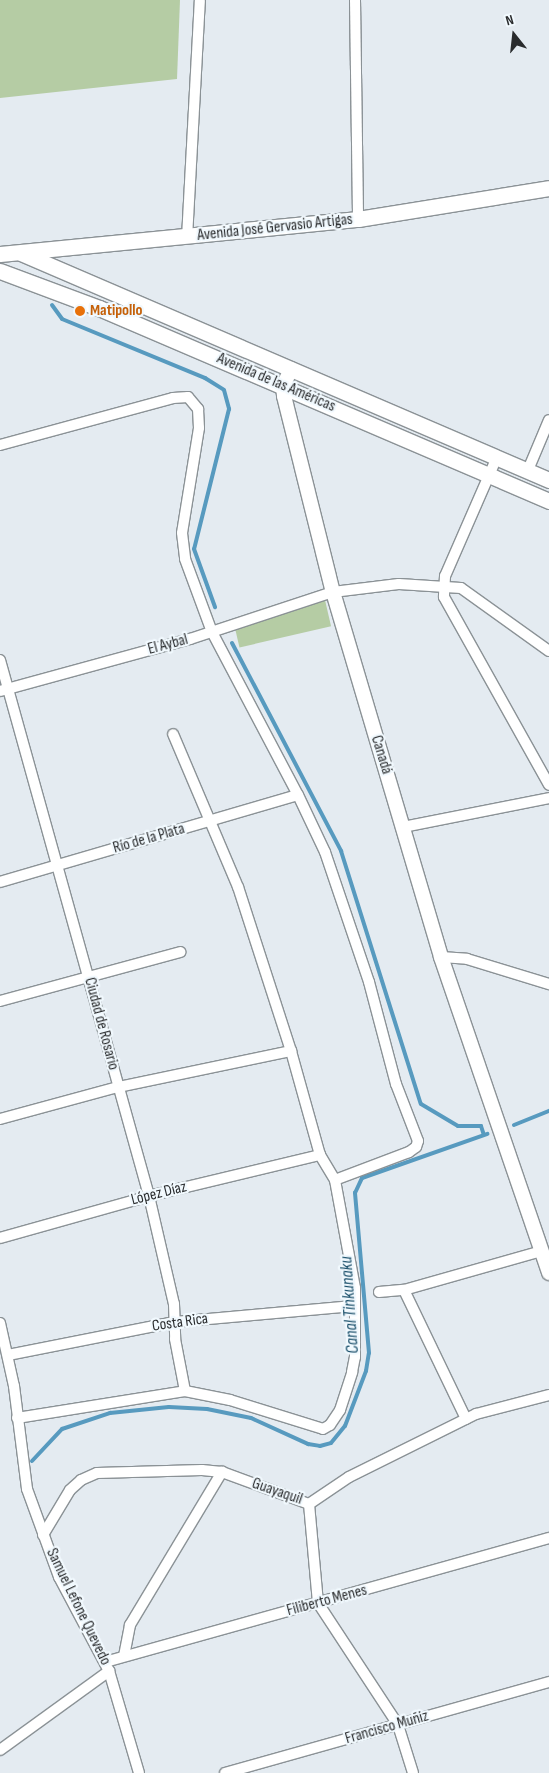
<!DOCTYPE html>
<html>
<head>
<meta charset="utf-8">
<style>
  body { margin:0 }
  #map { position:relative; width:549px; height:1773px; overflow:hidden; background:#e4ebf1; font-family:"Sofia Sans Condensed",sans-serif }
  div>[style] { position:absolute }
  .green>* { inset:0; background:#b5cca4; transform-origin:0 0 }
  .stream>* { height:4px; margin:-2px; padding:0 2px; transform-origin:2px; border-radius:2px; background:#579abf }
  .roads { filter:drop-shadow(1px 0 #8b9296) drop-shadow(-1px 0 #8b9296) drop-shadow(0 1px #8b9296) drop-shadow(0 -1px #8b9296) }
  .minor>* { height:10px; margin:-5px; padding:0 5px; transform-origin:5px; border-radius:5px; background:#fff }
  .tertiary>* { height:14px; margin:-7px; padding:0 7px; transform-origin:7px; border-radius:7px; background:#fff }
  .secondary>* { height:15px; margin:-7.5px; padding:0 7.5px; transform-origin:7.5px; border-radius:7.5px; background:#fff }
  .dots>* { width:14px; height:14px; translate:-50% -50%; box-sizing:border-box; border:2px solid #f1f9fe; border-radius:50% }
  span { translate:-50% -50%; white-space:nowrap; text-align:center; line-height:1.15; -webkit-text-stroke:4.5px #f1f9fe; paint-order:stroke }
  .street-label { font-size:16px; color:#292b2d }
  .food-label { font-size:16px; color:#c56008; font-weight:700 }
  .left { translate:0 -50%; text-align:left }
  .water-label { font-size:18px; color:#1a4f6a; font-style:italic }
  .north { position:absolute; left:489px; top:10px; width:50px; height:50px; -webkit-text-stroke:4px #f1f9fe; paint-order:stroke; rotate:344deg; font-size:14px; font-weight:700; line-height:20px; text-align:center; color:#292b2d }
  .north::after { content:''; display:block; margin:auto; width:18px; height:22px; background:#292b2d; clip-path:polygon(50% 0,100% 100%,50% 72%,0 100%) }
</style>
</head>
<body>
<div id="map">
  <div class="green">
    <div style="clip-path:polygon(0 0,180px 0,177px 79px,0 98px)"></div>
    <div style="left:325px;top:600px;width:27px;height:94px;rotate:77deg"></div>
  </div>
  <div class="stream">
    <div style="left:52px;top:305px;width:17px;rotate:54deg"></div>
    <div style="left:62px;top:319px;width:155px;rotate:22.4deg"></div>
    <div style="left:205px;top:378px;width:22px;rotate:32deg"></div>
    <div style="left:224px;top:390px;width:20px;rotate:75deg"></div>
    <div style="left:229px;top:409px;width:144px;rotate:104deg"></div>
    <div style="left:194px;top:549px;width:62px;rotate:70.1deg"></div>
    <div style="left:232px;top:643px;width:235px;rotate:62.3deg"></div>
    <div style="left:341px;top:851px;width:265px;rotate:72.5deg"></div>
    <div style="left:421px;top:1104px;width:43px;rotate:30.7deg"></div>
    <div style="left:458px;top:1126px;width:23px"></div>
    <div style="left:481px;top:1126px;width:9px;rotate:72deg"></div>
    <div style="left:514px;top:1125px;width:38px;rotate:-22deg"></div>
    <div style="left:32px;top:1461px;width:44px;rotate:-46.8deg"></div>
    <div style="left:62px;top:1429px;width:51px;rotate:-18.4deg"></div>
    <div style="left:110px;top:1413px;width:59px;rotate:-5.8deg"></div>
    <div style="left:169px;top:1407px;width:38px;rotate:3deg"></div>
    <div style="left:207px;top:1409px;width:45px;rotate:11.6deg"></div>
    <div style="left:251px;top:1418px;width:63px;rotate:24.5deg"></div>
    <div style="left:308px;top:1444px;width:12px;rotate:9deg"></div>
    <div style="left:320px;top:1446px;width:11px;rotate:-15deg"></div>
    <div style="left:331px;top:1443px;width:22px;rotate:-51deg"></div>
    <div style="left:345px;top:1426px;width:59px;rotate:-69.1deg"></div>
    <div style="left:366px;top:1371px;width:18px;rotate:-81deg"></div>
    <div style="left:369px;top:1353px;width:161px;rotate:-95deg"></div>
    <div style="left:355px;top:1193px;width:17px;rotate:-65deg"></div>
    <div style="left:362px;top:1178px;width:133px;rotate:-19.4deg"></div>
  </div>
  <div class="roads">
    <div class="minor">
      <div style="left:355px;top:0;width:219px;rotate:89.2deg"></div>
      <div style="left:187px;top:238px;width:238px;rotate:-86.9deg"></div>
      <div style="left:0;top:445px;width:179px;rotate:-15.2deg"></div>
      <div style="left:173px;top:398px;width:15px;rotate:-4deg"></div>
      <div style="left:188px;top:397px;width:16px;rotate:50deg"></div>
      <div style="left:198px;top:409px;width:19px;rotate:87deg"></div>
      <div style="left:199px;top:428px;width:106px;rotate:99.2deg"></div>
      <div style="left:182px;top:533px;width:26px;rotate:83deg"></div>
      <div style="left:185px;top:559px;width:78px;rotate:69.7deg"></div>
      <div style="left:212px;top:632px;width:184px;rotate:62.2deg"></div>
      <div style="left:298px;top:795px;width:63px;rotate:64.7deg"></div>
      <div style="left:325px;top:852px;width:137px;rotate:71.3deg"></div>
      <div style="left:369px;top:982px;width:106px;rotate:75.2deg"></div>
      <div style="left:396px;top:1084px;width:61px;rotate:68.9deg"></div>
      <div style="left:418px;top:1141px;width:6px;rotate:108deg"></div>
      <div style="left:416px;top:1147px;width:9px;rotate:144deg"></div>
      <div style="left:409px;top:1152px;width:79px;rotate:159.3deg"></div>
      <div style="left:497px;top:457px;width:130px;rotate:113.6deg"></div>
      <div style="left:445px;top:576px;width:21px;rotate:93deg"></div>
      <div style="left:444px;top:597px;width:215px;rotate:60.8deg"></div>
      <div style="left:528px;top:470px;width:54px;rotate:-67.2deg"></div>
      <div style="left:0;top:660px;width:556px;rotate:74.46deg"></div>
      <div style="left:149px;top:1196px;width:111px;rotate:77deg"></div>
      <div style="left:174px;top:1304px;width:35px;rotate:88deg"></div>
      <div style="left:175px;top:1339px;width:53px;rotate:79.1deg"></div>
      <div style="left:0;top:691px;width:197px;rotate:-15.3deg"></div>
      <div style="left:190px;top:639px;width:151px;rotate:-18.2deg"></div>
      <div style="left:333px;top:592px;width:66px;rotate:-6.9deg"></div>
      <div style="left:399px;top:584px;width:62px;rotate:3.7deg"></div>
      <div style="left:461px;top:588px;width:108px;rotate:35.6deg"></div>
      <div style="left:403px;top:827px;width:149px;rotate:-11.2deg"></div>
      <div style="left:0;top:882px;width:310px;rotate:-16.3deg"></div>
      <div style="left:441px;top:957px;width:26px;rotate:4deg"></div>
      <div style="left:467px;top:959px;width:86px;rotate:17deg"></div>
      <div style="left:0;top:1001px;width:187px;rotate:-15.2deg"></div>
      <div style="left:0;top:1119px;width:122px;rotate:-15.2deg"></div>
      <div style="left:118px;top:1087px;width:177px;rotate:-11.8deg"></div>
      <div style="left:0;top:1238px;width:155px;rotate:-15.7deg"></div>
      <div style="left:149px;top:1196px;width:176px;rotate:-13.5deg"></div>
      <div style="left:404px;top:1290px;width:143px;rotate:64.3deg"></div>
      <div style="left:379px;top:1292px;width:25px;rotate:-5deg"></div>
      <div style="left:404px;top:1290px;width:143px;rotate:-15.8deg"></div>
      <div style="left:0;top:1323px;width:65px;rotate:77.5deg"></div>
      <div style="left:14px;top:1386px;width:104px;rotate:82.8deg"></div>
      <div style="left:27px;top:1489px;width:94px;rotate:70deg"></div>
      <div style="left:59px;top:1577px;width:106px;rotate:62deg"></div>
      <div style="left:109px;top:1671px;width:106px;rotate:73.6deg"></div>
      <div style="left:8px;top:1355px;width:170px;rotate:-11.2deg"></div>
      <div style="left:175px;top:1322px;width:179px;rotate:-5.1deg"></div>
      <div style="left:17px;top:1418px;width:170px;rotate:-9.1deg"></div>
      <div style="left:185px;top:1391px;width:46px;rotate:11.3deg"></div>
      <div style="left:230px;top:1400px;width:97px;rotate:17.3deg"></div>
      <div style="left:323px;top:1429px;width:8px;rotate:-30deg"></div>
      <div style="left:330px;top:1425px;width:18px;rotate:-56deg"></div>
      <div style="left:340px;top:1410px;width:40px;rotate:-72deg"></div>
      <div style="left:352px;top:1372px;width:15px;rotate:-79deg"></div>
      <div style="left:355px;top:1357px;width:69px;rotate:-90deg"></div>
      <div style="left:355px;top:1288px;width:110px;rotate:-100.5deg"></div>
      <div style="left:335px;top:1180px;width:29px;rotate:-121deg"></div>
      <div style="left:320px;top:1155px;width:108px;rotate:-105.6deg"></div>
      <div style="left:291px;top:1051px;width:172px;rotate:-107.9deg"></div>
      <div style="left:238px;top:887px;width:166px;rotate:-113deg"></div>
      <div style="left:309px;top:1504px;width:99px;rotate:84.8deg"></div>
      <div style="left:318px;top:1603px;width:146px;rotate:56.7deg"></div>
      <div style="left:398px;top:1725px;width:50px;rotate:72.6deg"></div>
      <div style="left:43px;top:1535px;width:52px;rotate:-59deg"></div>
      <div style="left:70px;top:1490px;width:15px;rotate:-42deg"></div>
      <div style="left:81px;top:1480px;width:17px;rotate:-24deg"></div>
      <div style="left:97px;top:1473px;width:105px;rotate:-1.6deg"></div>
      <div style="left:202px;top:1470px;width:20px;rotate:6deg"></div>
      <div style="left:222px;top:1472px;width:93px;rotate:20.2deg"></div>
      <div style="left:309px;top:1504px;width:48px;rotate:-34deg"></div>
      <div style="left:349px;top:1477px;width:142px;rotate:-26.4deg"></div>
      <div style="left:476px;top:1414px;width:75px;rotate:-14.6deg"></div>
      <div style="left:124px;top:1656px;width:32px;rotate:-79deg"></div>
      <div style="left:130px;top:1625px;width:179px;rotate:-59deg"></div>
      <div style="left:105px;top:1662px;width:461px;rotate:-15.6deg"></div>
      <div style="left:0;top:1750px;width:135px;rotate:-35.9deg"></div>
      <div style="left:225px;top:1773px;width:337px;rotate:-15.7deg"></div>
    </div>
    <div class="tertiary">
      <div style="left:291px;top:369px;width:19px;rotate:115deg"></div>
      <div style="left:283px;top:386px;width:10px;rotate:84deg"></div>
      <div style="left:284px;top:396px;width:202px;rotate:76deg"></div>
      <div style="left:333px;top:592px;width:381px;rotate:73.5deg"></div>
      <div style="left:441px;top:957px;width:334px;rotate:71.1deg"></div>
    </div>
    <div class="secondary">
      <div style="left:21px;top:253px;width:575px;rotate:23.26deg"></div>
      <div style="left:0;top:254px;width:360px;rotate:-5.6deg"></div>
      <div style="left:358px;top:219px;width:193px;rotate:-9.2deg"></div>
      <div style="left:0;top:271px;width:106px;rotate:20.5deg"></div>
      <div style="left:99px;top:308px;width:490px;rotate:23.2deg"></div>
    </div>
  </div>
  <div class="dots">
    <div style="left:80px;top:311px;background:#e8710a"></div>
  </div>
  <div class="street-label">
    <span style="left:275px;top:228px;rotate:-6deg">Avenida José Gervasio Artigas</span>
    <span style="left:276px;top:383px;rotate:23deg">Avenida de las Américas</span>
    <span style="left:168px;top:645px;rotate:-15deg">El Aybal</span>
    <span style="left:381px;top:755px;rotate:73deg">Canadá</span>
    <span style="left:149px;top:839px;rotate:-16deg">Río de la Plata</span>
    <span style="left:101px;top:1024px;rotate:75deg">Ciudad de Rosario</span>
    <span style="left:159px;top:1194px;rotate:-14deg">López Díaz</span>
    <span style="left:180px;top:1323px;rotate:-8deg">Costa Rica</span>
    <span style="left:277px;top:1492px;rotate:19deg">Guayaquil</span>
    <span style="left:327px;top:1601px;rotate:-15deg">Filiberto Menes</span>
    <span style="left:78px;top:1607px;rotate:64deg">Samuel Lefone Quevedo</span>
    <span style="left:387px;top:1728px;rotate:-16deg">Francisco Muñiz</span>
  </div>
  <div class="food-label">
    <span class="left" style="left:90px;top:311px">Matipollo</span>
  </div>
  <div class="water-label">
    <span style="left:350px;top:1305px;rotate:-94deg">Canal Tinkunaku</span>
  </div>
  <div class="north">N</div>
</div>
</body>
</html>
